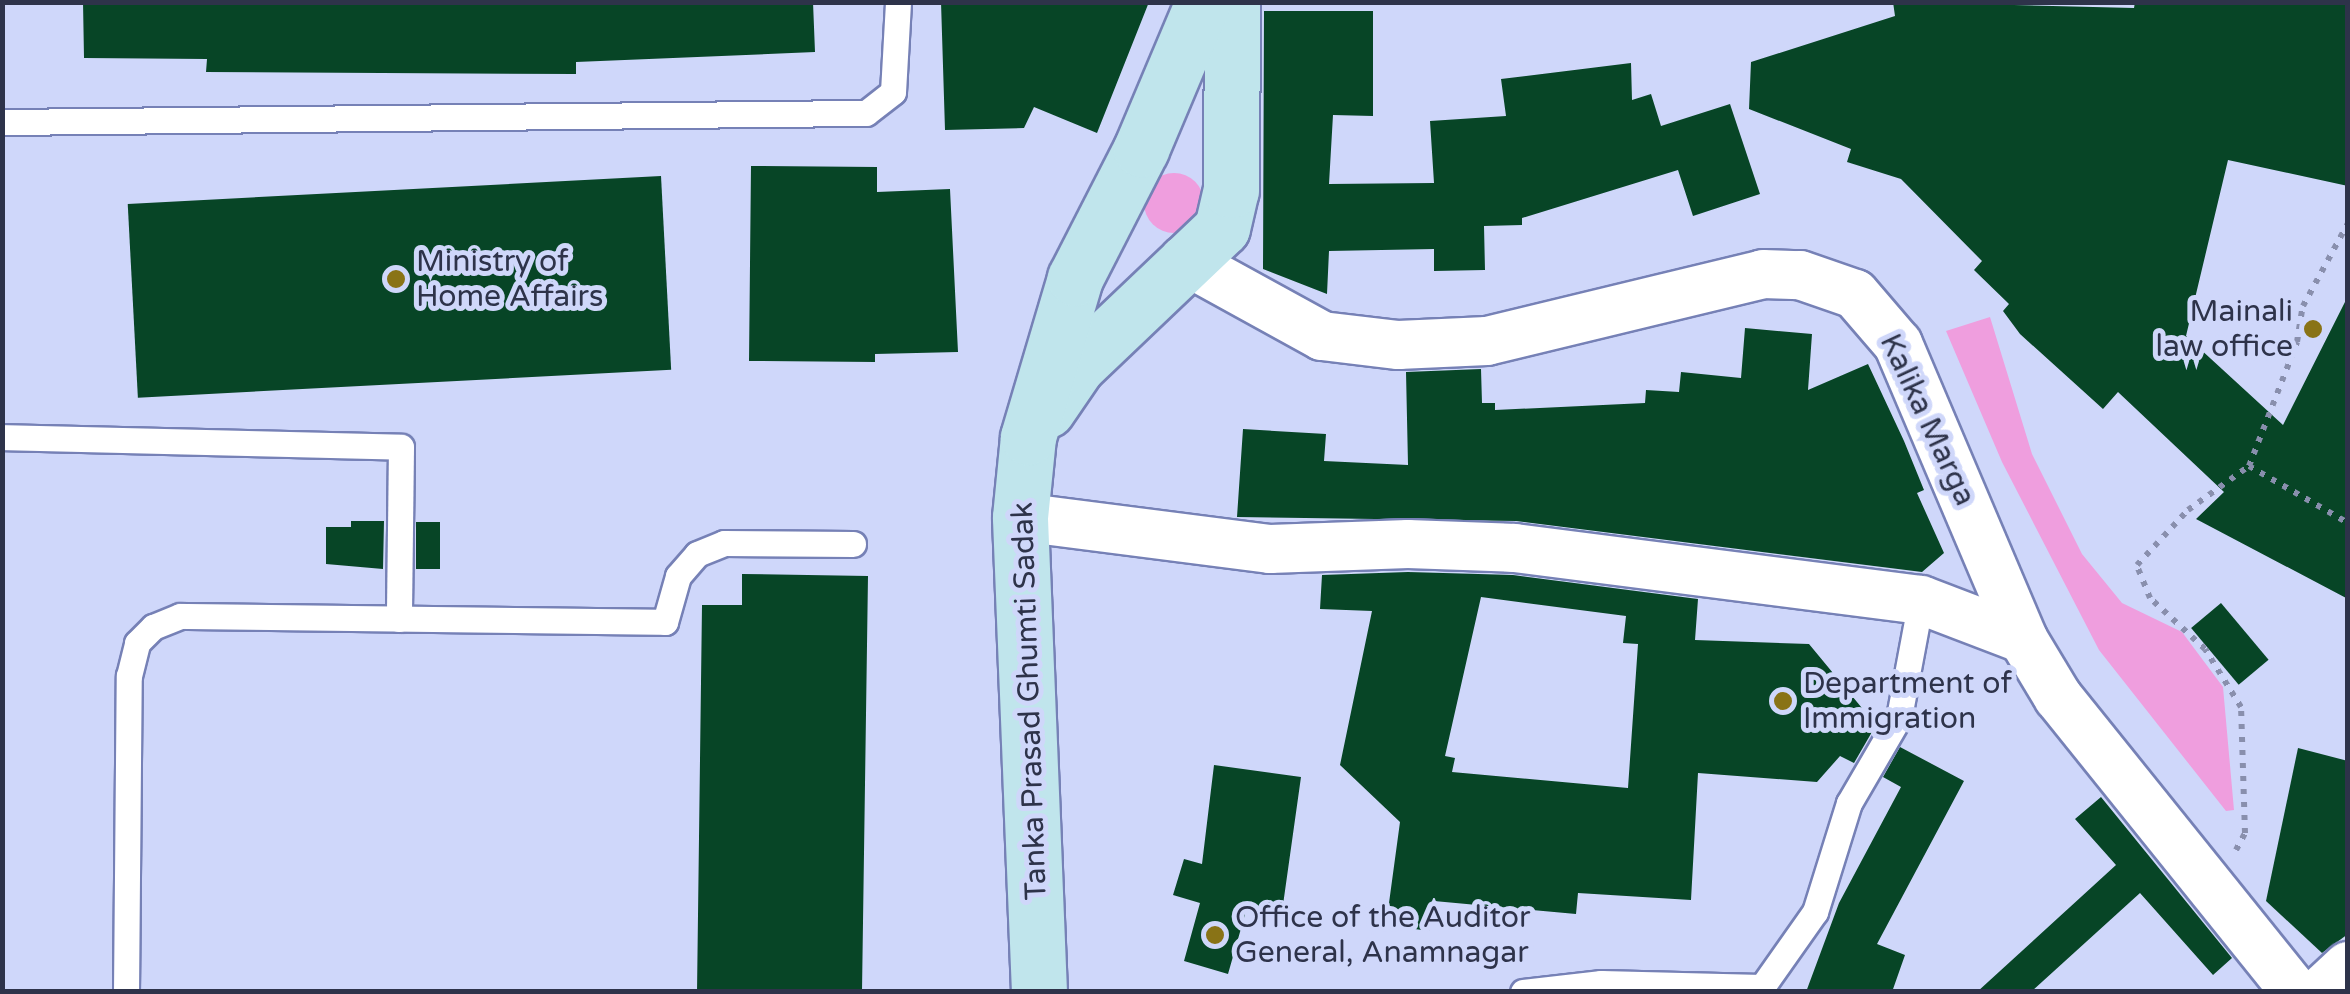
<!DOCTYPE html>
<html>
<head>
<meta charset="utf-8">
<style>
  body { margin:0 }
  #map { position:relative; width:2350px; height:994px; overflow:hidden; background:#cfd7fa; font-family:"Varela Round",sans-serif }
  div>[style] { position:absolute }
  .green>* { inset:0; background:#ef9ede }
  .round { border-radius:50% }
  .building>* { inset:0; background:#074526; transform-origin:0 0 }
  .path>* { height:6px; margin-top:-3px; transform-origin:0; background:repeating-linear-gradient(90deg,#898fad 0 5px,transparent 0 13px) }
  .roads { filter:drop-shadow(2px 0 #7681b6) drop-shadow(-2px 0 #7681b6) drop-shadow(0 2px #7681b6) drop-shadow(0 -2px #7681b6) }
  .lane>* { height:25px; margin:-12.5px; padding:0 12.5px; transform-origin:12.5px; border-radius:12.5px; background:#fff }
  .street>* { height:48px; margin:-24px; padding:0 24px; transform-origin:24px; border-radius:24px; background:#fff }
  .secondary>* { height:55px; margin:-27.5px; padding:0 27.5px; transform-origin:27.5px; border-radius:27.5px; background:#c0e5ec }
  .dots>* { width:28px; height:28px; translate:-50% -50%; box-sizing:border-box; border:5px solid #cfd7fa; border-radius:50% }
  span { translate:-50% -50%; white-space:nowrap; text-align:center; line-height:1.15; -webkit-text-stroke:10px #cfd7fa; paint-order:stroke }
  .poi-label { font-size:30px; color:#2e334a }
  .left { translate:0 -50%; text-align:left }
  .right { translate:-100% -50%; text-align:right }
  .street-label { font-size:30px; color:#2e334a }
  .frame { position:absolute; inset:0; border:5px solid #2e334a; pointer-events:none }
</style>
</head>
<body>
<div id="map">
  <div class="green">
    <div class="round" style="left:1144px;top:173px;width:60px;height:60px"></div>
    <div style="clip-path:polygon(1990px 317px,2032px 454px,2082px 554px,2122px 603px,2182px 632px,2223px 687px,2234px 810px,2226px 811px,2099px 650px,2002px 462px,1946px 331px)"></div>
  </div>
  <div class="building">
    <div style="clip-path:polygon(83px 2px,813px 2px,815px 52px,576px 62px,576px 74px,206px 72px,207px 59px,84px 58px)"></div>
    <div style="clip-path:polygon(941px 2px,1149px 2px,1097px 133px,1034px 107px,1024px 128px,945px 130px)"></div>
    <div style="clip-path:polygon(1893px 2px,2134px 8px,2135px 2px,2348px 2px,2348px 186px,2228px 160px,2186px 336px,2283px 425px,2348px 296px,2348px 599px,2196px 519px,2224px 492px,2118px 392px,2103px 409px,2020px 334px,2003px 311px,2009px 304px,1974px 270px,1982px 261px,1901px 179px,1847px 162px,1851px 149px,1749px 109px,1751px 62px,1895px 16px)"></div>
    <div style="clip-path:polygon(1264px 11px,1373px 11px,1373px 116px,1333px 115px,1329px 184px,1434px 183px,1430px 121px,1506px 116px,1501px 79px,1631px 63px,1632px 100px,1651px 94px,1661px 126px,1730px 104px,1760px 194px,1693px 216px,1678px 170px,1522px 218px,1522px 225px,1484px 226px,1485px 270px,1434px 271px,1434px 249px,1329px 251px,1327px 294px,1263px 269px)"></div>
    <div style="clip-path:polygon(751px 166px,877px 167px,877px 192px,950px 189px,958px 352px,875px 354px,875px 362px,749px 361px)"></div>
    <div style="left:661px;top:176px;width:194px;height:534px;rotate:87deg"></div>
    <div style="clip-path:polygon(1745px 328px,1812px 334px,1808px 390px,1868px 364px,1904px 441px,1924px 490px,1917px 493px,1944px 553px,1922px 572px,1516px 521px,1237px 517px,1243px 429px,1326px 434px,1324px 461px,1408px 465px,1406px 372px,1481px 369px,1482px 403px,1495px 403px,1495px 410px,1645px 403px,1646px 390px,1679px 392px,1681px 372px,1741px 378px)"></div>
    <div style="clip-path:polygon(351px 521px,384px 521px,383px 569px,326px 564px,326px 527px,351px 527px)"></div>
    <div style="left:416px;top:522px;width:24px;height:47px"></div>
    <div style="clip-path:polygon(evenodd,1408px 572px,1513px 575px,1698px 599px,1695px 640px,1809px 644px,1876px 725px,1854px 763px,1840px 756px,1817px 782px,1698px 773px,1691px 900px,1578px 893px,1576px 914px,1434px 901px,1429px 931px,1386px 925px,1400px 822px,1340px 765px,1372px 611px,1320px 609px,1322px 575px,1408px 572px,1481px 597px,1626px 616px,1623px 643px,1638px 644px,1628px 788px,1452px 772px,1455px 758px,1445px 756px,1481px 597px)"></div>
    <div style="clip-path:polygon(742px 574px,868px 576px,862px 992px,697px 992px,702px 605px,742px 605px)"></div>
    <div style="left:2221px;top:603px;width:74px;height:39px;rotate:50deg"></div>
    <div style="clip-path:polygon(1900px 747px,1964px 781px,1877px 944px,1905px 955px,1892px 992px,1806px 992px,1839px 903px,1901px 787px,1883px 777px)"></div>
    <div style="clip-path:polygon(2298px 748px,2348px 761px,2348px 934px,2322px 953px,2266px 901px)"></div>
    <div style="clip-path:polygon(1214px 765px,1301px 777px,1282px 912px,1248px 904px,1228px 974px,1184px 961px,1200px 903px,1173px 895px,1184px 859px,1202px 864px)"></div>
    <div style="clip-path:polygon(2101px 797px,2232px 958px,2213px 975px,2140px 893px,2031px 992px,1977px 992px,2116px 865px,2075px 819px)"></div>
  </div>
  <div class="path">
    <div style="left:2249px;top:466px;width:133px;rotate:-68.8deg"></div>
    <div style="left:2297px;top:342px;width:36px;rotate:-81deg"></div>
    <div style="left:2303px;top:306px;width:94px;rotate:-61.5deg"></div>
    <div style="left:2249px;top:466px;width:114px;rotate:29.9deg"></div>
    <div style="left:2236px;top:850px;width:19px;rotate:-62deg"></div>
    <div style="left:2245px;top:833px;width:126px;rotate:-91.8deg"></div>
    <div style="left:2241px;top:707px;width:68px;rotate:-121.8deg"></div>
    <div style="left:2205px;top:649px;width:75px;rotate:-137.2deg"></div>
    <div style="left:2150px;top:598px;width:35px;rotate:-112deg"></div>
    <div style="left:2137px;top:565px;width:75px;rotate:-47.2deg"></div>
    <div style="left:2188px;top:510px;width:75px;rotate:-35.8deg"></div>
  </div>
  <div class="roads">
    <div class="lane">
      <div style="left:2px;top:122px;width:864px;rotate:-0.6deg"></div>
      <div style="left:866px;top:113px;width:34px;rotate:-38deg"></div>
      <div style="left:893px;top:92px;width:90px;rotate:-86.8deg"></div>
      <div style="left:2px;top:437px;width:399px;rotate:1.4deg"></div>
      <div style="left:401px;top:447px;width:172px;rotate:90.7deg"></div>
      <div style="left:126px;top:992px;width:316px;rotate:-89.5deg"></div>
      <div style="left:129px;top:676px;width:34px;rotate:-76deg"></div>
      <div style="left:137px;top:643px;width:23px;rotate:-45deg"></div>
      <div style="left:153px;top:627px;width:29px;rotate:-22deg"></div>
      <div style="left:180px;top:616px;width:485px;rotate:0.7deg"></div>
      <div style="left:665px;top:622px;width:48px;rotate:-74.2deg"></div>
      <div style="left:678px;top:576px;width:29px;rotate:-49deg"></div>
      <div style="left:697px;top:554px;width:29px;rotate:-22deg"></div>
      <div style="left:724px;top:543px;width:129px;rotate:0.4deg"></div>
      <div style="left:1523px;top:992px;width:79px;rotate:-6.6deg"></div>
      <div style="left:1601px;top:983px;width:161px;rotate:1.4deg"></div>
      <div style="left:1762px;top:987px;width:92px;rotate:-54.8deg"></div>
      <div style="left:1815px;top:912px;width:114px;rotate:-72.7deg"></div>
      <div style="left:1849px;top:803px;width:99px;rotate:-59.8deg"></div>
      <div style="left:1899px;top:717px;width:119px;rotate:-79.4deg"></div>
    </div>
    <div class="street">
      <div style="left:1184px;top:260px;width:158px;rotate:28.8deg"></div>
      <div style="left:1322px;top:336px;width:77px;rotate:6.8deg"></div>
      <div style="left:1398px;top:345px;width:89px;rotate:-2.6deg"></div>
      <div style="left:1487px;top:341px;width:284px;rotate:-13.6deg"></div>
      <div style="left:1763px;top:274px;width:37px;rotate:2deg"></div>
      <div style="left:1800px;top:275px;width:58px;rotate:19.1deg"></div>
      <div style="left:1855px;top:294px;width:66px;rotate:49.3deg"></div>
      <div style="left:1898px;top:344px;width:320px;rotate:67deg"></div>
      <div style="left:2023px;top:639px;width:68px;rotate:58.9deg"></div>
      <div style="left:2058px;top:697px;width:378px;rotate:51.2deg"></div>
      <div style="left:1020px;top:517px;width:252px;rotate:7.3deg"></div>
      <div style="left:1270px;top:549px;width:138px;rotate:-2.1deg"></div>
      <div style="left:1408px;top:544px;width:107px;rotate:2.1deg"></div>
      <div style="left:1515px;top:548px;width:409px;rotate:7.3deg"></div>
      <div style="left:1921px;top:600px;width:109px;rotate:20.9deg"></div>
      <div style="left:2320px;top:992px;width:38px;rotate:-43deg"></div>
    </div>
    <div class="secondary">
      <div style="left:1047px;top:410px;width:53px;rotate:-55.7deg"></div>
      <div style="left:1077px;top:366px;width:200px;rotate:-43.6deg"></div>
      <div style="left:1222px;top:228px;width:39px;rotate:-77deg"></div>
      <div style="left:1231px;top:190px;width:188px;rotate:-89.7deg"></div>
      <div style="left:1039px;top:992px;width:475px;rotate:-92.3deg"></div>
      <div style="left:1020px;top:517px;width:80px;rotate:-84.3deg"></div>
      <div style="left:1028px;top:437px;width:166px;rotate:-73.5deg"></div>
      <div style="left:1075px;top:278px;width:145px;rotate:-62.9deg"></div>
      <div style="left:1141px;top:149px;width:160px;rotate:-67.1deg"></div>
    </div>
  </div>
  <div class="dots">
    <div style="left:396px;top:279px;background:#897316"></div>
    <div style="left:2313px;top:329px;background:#897316"></div>
    <div style="left:1783px;top:701px;background:#897316"></div>
    <div style="left:1215px;top:935px;background:#897316"></div>
  </div>
  <div class="poi-label">
    <span class="left" style="left:416px;top:279px">Ministry of<br>Home Affairs</span>
    <span class="right" style="left:2293px;top:329px">Mainali<br>law office</span>
    <span class="left" style="left:1803px;top:701px">Department of<br>Immigration</span>
    <span class="left" style="left:1235px;top:935px">Office of the Auditor<br>General, Anamnagar</span>
  </div>
  <div class="street-label">
    <span style="left:1927px;top:420px;rotate:65deg">Kalika Marga</span>
    <span style="left:1030px;top:701px;rotate:-92deg">Tanka Prasad Ghumti Sadak</span>
  </div>
  <div class="frame"></div>
</div>
</body>
</html>
